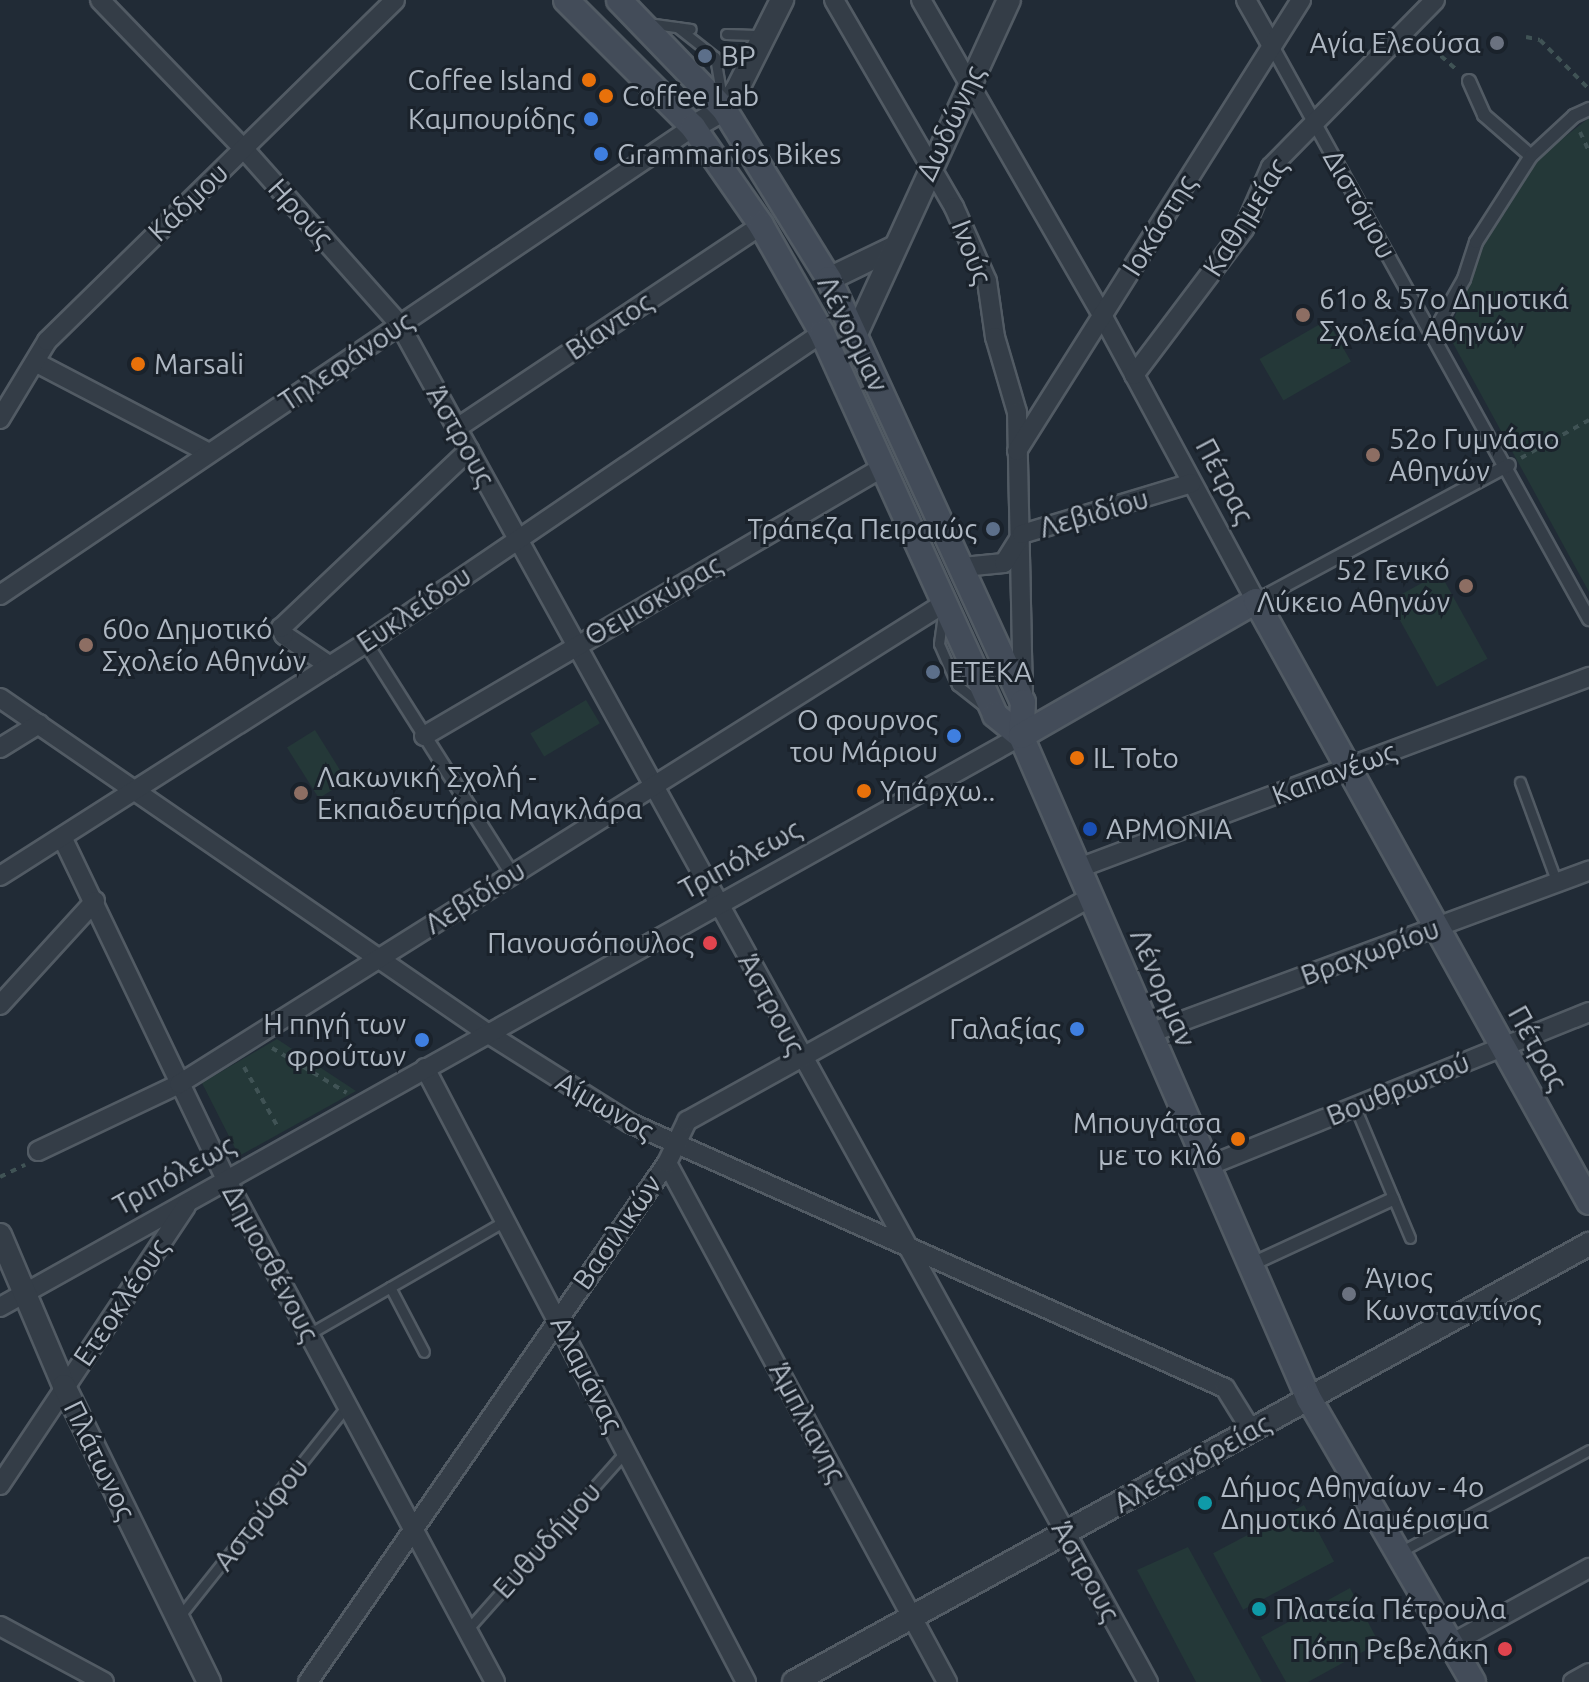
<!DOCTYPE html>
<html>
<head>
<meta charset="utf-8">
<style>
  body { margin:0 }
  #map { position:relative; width:1589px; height:1682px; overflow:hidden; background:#212b36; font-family:Ubuntu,sans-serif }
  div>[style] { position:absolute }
  .green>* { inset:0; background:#243838; transform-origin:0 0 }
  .path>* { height:4px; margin-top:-2px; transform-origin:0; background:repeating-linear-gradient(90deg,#405355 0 6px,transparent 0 12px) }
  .roads { filter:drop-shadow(2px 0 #525b64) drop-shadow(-2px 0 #525b64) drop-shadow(0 2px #525b64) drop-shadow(0 -2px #525b64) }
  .service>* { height:9px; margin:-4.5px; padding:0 4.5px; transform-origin:4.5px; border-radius:4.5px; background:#343d47 }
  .pedestrian>* { height:12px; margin:-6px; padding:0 6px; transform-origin:6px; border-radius:6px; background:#343d47 }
  .minor>* { height:18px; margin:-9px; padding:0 9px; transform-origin:9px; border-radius:9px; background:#343d47 }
  .tertiary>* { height:22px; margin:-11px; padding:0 11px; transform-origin:11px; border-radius:11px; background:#343d47 }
  .secondary>* { height:24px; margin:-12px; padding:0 12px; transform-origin:12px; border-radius:12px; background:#434c59 }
  .dots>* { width:22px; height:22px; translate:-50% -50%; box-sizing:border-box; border:4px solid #1a222b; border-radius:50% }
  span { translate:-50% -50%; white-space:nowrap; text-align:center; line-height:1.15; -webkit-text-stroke:6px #1a222b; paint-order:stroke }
  .poi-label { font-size:28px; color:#afb8c3 }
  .right { translate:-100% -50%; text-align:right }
  .left { translate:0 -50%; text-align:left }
  .street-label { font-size:28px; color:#afb8c3 }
</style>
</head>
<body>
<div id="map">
  <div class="green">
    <div style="clip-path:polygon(1589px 118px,1589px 592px,1448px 334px,1484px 243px,1535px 160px)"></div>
    <div style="left:1327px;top:320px;width:48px;height:78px;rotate:60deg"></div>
    <div style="left:1440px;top:573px;width:98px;height:58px;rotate:61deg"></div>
    <div style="left:586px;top:700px;width:27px;height:65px;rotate:59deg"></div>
    <div style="left:315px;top:730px;width:60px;height:33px;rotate:58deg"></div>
    <div style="clip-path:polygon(277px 1039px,356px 1091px,239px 1156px,202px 1083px)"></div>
    <div style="left:1304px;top:1505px;width:64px;height:103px;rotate:62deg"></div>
    <div style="clip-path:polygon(1188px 1547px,1262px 1682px,1196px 1682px,1137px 1570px)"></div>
    <div style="clip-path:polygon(1350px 1588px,1379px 1643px,1308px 1682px,1286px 1682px,1261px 1637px)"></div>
  </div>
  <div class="path">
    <div style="left:1526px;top:37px;width:14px;rotate:12deg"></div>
    <div style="left:1540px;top:40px;width:69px;rotate:45deg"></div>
    <div style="left:1423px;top:40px;width:47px;rotate:41.5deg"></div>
    <div style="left:1580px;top:132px;width:21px;rotate:65deg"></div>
    <div style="left:1521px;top:458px;width:78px;rotate:-29.2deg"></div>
    <div style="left:272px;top:1048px;width:87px;rotate:31deg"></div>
    <div style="left:244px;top:1067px;width:71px;rotate:60.6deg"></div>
    <div style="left:0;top:1177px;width:28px;rotate:-26deg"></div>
  </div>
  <div class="roads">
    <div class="service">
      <div style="left:647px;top:23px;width:44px;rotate:7.8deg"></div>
      <div style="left:677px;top:27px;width:48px;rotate:38.3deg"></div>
      <div style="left:715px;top:57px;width:42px;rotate:80.3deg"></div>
      <div style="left:726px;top:34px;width:36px;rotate:2deg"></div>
      <div style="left:943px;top:615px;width:29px;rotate:98deg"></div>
      <div style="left:939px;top:644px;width:45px;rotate:66.3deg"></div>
      <div style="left:957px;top:685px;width:31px;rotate:38deg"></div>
      <div style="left:1520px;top:782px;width:108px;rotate:69.9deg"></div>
      <div style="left:1355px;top:1107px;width:142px;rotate:67.2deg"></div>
      <div style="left:390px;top:1287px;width:73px;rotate:62.4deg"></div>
      <div style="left:309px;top:1334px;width:226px;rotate:-30deg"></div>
      <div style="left:1398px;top:1553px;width:217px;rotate:-28.3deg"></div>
      <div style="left:179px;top:1617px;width:267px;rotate:-51.5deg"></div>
      <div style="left:468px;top:1629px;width:237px;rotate:-48.4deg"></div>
    </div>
    <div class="pedestrian">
      <div style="left:1272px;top:46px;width:655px;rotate:61.05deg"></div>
      <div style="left:1469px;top:81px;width:37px;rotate:66deg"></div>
      <div style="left:1484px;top:115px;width:62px;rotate:41.1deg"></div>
      <div style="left:1432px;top:336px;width:65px;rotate:-60.7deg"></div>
      <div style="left:1464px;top:279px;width:39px;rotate:-72deg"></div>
      <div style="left:1476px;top:242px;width:102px;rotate:-57.4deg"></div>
      <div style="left:1531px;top:156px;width:59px;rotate:-42.9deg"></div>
      <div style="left:1574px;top:116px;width:17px;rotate:-25deg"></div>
      <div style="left:1256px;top:601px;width:287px;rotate:-28.3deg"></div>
      <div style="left:366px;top:643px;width:273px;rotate:57.7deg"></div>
      <div style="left:1250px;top:1265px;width:157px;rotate:-24.8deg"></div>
    </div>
    <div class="minor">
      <div style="left:100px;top:0;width:206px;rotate:46deg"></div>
      <div style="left:243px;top:148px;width:237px;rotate:48.4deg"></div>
      <div style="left:400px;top:325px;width:1550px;rotate:61.14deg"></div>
      <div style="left:834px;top:0;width:239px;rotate:59.9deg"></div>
      <div style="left:954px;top:207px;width:81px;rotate:66deg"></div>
      <div style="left:987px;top:281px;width:57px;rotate:81.9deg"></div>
      <div style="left:995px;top:337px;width:78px;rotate:73.7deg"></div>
      <div style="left:1017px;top:412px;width:283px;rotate:88.8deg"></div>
      <div style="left:921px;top:0;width:363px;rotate:60.1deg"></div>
      <div style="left:1102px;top:315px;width:325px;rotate:61.7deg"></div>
      <div style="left:1246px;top:0;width:53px;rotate:60.5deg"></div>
      <div style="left:35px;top:362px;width:196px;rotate:27.6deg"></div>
      <div style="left:1134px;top:375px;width:183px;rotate:-53deg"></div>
      <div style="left:1244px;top:229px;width:68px;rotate:-66.5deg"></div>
      <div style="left:1271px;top:167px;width:234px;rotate:-45.5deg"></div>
      <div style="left:0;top:419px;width:91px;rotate:-58.9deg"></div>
      <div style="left:47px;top:341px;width:487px;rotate:-44.4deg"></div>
      <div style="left:457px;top:428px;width:366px;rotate:-33.7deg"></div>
      <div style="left:1017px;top:451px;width:533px;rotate:-57.8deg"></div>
      <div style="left:963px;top:567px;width:41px;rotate:-5.6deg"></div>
      <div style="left:1004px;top:563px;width:34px;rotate:-58deg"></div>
      <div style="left:1022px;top:534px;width:177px;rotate:-16.7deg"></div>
      <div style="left:0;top:595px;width:836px;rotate:-34.03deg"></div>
      <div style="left:330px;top:666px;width:55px;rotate:-146deg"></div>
      <div style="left:284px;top:635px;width:8px;rotate:-113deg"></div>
      <div style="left:281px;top:628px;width:259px;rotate:-43.4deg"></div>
      <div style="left:0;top:698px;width:591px;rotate:34.52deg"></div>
      <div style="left:487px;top:1033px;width:169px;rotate:32.2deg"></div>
      <div style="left:630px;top:1123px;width:651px;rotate:24.01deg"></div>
      <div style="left:1225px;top:1388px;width:49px;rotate:58.2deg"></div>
      <div style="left:424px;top:736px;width:532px;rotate:-30.37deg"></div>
      <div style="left:0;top:748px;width:46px;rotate:-31.6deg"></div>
      <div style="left:62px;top:837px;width:382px;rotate:64.4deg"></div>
      <div style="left:227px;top:1181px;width:568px;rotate:61.86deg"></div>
      <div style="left:1079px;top:868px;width:545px;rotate:-20.53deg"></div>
      <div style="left:0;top:876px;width:452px;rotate:-32.5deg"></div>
      <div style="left:381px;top:633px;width:533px;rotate:-34.23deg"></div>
      <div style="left:0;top:1005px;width:141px;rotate:-47.6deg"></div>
      <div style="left:1150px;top:1033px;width:468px;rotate:-20.3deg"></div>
      <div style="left:425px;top:1068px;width:693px;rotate:62.4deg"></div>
      <div style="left:38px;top:1151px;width:156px;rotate:-25.4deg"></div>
      <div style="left:179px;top:1084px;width:904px;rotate:-32.13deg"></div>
      <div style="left:667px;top:1163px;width:590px;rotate:61.65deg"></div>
      <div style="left:1208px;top:1166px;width:411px;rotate:-22deg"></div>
      <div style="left:0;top:1307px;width:1170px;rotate:-29.22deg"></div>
      <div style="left:0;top:1485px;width:335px;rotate:-56.3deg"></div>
      <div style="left:0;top:1626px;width:118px;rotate:28.3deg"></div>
      <div style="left:1451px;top:1644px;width:158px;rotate:-28.8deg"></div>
      <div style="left:308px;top:1682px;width:631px;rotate:-55.33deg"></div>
      <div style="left:667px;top:1163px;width:47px;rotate:-64.5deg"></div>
      <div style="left:687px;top:1121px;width:462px;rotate:-29deg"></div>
      <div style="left:1573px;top:1682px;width:18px;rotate:-29deg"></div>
    </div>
    <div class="tertiary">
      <div style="left:693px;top:127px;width:36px;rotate:-30deg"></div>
      <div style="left:724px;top:109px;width:23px;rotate:-56deg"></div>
      <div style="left:737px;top:90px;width:101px;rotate:-63.4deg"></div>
      <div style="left:829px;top:279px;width:71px;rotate:-25.8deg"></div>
      <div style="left:856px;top:334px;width:367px;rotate:-65.4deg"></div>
      <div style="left:0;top:1235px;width:164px;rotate:67deg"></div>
      <div style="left:64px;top:1386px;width:330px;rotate:63.9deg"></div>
      <div style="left:794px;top:1682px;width:908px;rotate:-28.85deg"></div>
    </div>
    <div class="secondary">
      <div style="left:566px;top:0;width:180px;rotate:45deg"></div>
      <div style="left:693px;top:127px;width:119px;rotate:55.2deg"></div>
      <div style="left:761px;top:225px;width:124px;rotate:60.5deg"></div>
      <div style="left:822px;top:333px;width:419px;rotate:65.6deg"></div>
      <div style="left:995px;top:715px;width:33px;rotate:39deg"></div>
      <div style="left:619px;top:0;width:151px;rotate:46.1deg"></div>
      <div style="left:724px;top:109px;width:200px;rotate:58.3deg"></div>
      <div style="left:829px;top:279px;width:465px;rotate:65.4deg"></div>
      <div style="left:1023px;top:702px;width:34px;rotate:93deg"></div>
      <div style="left:1021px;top:736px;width:723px;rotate:66.52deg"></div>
      <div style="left:1309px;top:1399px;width:327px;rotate:59.9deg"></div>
      <div style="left:1021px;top:736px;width:271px;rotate:-29.9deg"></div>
      <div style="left:1256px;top:601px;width:687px;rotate:61.01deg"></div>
    </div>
  </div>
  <div class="dots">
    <div style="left:1497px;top:43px;background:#6b7280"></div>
    <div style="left:705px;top:56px;background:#5c6f8a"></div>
    <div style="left:589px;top:80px;background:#e8710a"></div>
    <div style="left:606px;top:96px;background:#e8710a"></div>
    <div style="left:591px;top:119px;background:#3f7fe0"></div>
    <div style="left:601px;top:154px;background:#3f7fe0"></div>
    <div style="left:1303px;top:315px;background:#8d6e63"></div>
    <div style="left:138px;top:364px;background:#e8710a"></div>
    <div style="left:1373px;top:455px;background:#8d6e63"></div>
    <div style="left:993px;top:529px;background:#5c6f8a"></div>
    <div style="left:1466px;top:586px;background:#8d6e63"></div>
    <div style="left:86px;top:645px;background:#8d6e63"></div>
    <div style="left:933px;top:672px;background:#5c6f8a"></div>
    <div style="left:954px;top:736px;background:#3f7fe0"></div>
    <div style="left:1077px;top:758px;background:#e8710a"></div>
    <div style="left:864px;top:791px;background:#e8710a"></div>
    <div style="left:301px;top:793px;background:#8d6e63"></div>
    <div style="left:1090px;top:829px;background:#1a4fb4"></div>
    <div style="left:710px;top:943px;background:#e0444e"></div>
    <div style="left:1077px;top:1029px;background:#3f7fe0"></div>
    <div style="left:422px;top:1040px;background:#3f7fe0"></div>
    <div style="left:1238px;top:1139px;background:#e8710a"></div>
    <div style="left:1349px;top:1294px;background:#6b7280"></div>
    <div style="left:1205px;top:1503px;background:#0f9aa8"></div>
    <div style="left:1259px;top:1609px;background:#0f9aa8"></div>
    <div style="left:1505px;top:1649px;background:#e0444e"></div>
  </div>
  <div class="poi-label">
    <span class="right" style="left:1481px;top:43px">Αγία Ελεούσα</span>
    <span class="left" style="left:721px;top:56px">BP</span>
    <span class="right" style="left:573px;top:80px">Coffee Island</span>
    <span class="left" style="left:622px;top:96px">Coffee Lab</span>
    <span class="right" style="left:575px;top:119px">Καμπουρίδης</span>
    <span class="left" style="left:617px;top:154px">Grammarios Bikes</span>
    <span class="left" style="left:1319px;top:315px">61ο &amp; 57ο Δημοτικά<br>Σχολεία Αθηνών</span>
    <span class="left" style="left:154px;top:364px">Marsali</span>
    <span class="left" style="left:1389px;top:455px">52ο Γυμνάσιο<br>Αθηνών</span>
    <span class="right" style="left:977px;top:529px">Τράπεζα Πειραιώς</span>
    <span class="right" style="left:1450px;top:586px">52 Γενικό<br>Λύκειο Αθηνών</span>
    <span class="left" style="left:102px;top:645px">60ο Δημοτικό<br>Σχολείο Αθηνών</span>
    <span class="left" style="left:949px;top:672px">ΕΤΕΚΑ</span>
    <span class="right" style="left:938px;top:736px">Ο φουρνος<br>του Μάριου</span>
    <span class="left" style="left:1093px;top:758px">IL Toto</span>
    <span class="left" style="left:317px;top:793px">Λακωνική Σχολή -<br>Εκπαιδευτήρια Μαγκλάρα</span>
    <span class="left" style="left:880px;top:791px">Υπάρχω..</span>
    <span class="left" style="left:1106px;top:829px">ΑΡΜΟΝΙΑ</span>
    <span class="right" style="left:694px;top:943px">Πανουσόπουλος</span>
    <span class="right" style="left:406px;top:1040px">Η πηγή των<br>φρούτων</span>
    <span class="right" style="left:1061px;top:1029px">Γαλαξίας</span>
    <span class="right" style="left:1222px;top:1139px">Μπουγάτσα<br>με το κιλό</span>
    <span class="left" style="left:1365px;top:1294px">Άγιος<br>Κωνσταντίνος</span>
    <span class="left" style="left:1221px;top:1503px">Δήμος Αθηναίων - 4ο<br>Δημοτικό Διαμέρισμα</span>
    <span class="left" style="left:1275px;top:1609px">Πλατεία Πέτρουλα</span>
    <span class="right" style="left:1489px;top:1649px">Πόπη Ρεβελάκη</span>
  </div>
  <div class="street-label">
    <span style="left:950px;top:123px;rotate:-65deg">Δωδώνης</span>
    <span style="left:188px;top:202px;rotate:-44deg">Κάδμου</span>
    <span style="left:1360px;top:204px;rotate:61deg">Διστόμου</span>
    <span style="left:301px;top:213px;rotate:48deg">Ηρούς</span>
    <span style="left:1245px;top:217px;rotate:-58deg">Καθημείας</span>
    <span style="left:1159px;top:225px;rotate:-58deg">Ιοκάστης</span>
    <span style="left:972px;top:252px;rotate:69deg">Ινούς</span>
    <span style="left:609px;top:326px;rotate:-34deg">Βίαντος</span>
    <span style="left:853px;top:334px;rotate:64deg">Λένορμαν</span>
    <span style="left:346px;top:361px;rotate:-34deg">Τηλεφάνους</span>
    <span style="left:461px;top:436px;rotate:61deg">Άστρους</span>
    <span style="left:1225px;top:481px;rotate:62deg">Πέτρας</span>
    <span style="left:1094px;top:513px;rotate:-16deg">Λεβιδίου</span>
    <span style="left:653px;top:600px;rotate:-30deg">Θεμισκύρας</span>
    <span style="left:414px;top:609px;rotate:-34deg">Ευκλείδου</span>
    <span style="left:1334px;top:773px;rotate:-21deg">Καπανέως</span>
    <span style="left:740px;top:859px;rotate:-29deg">Τριπόλεως</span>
    <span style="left:475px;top:897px;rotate:-32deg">Λεβιδίου</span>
    <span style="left:1370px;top:952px;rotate:-20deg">Βραχωρίου</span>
    <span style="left:1163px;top:988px;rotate:67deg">Λένορμαν</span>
    <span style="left:772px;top:1004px;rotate:62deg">Άστρους</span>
    <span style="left:1538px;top:1048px;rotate:61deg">Πέτρας</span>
    <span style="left:1398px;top:1089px;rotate:-22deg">Βουθρωτού</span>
    <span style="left:605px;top:1106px;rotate:30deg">Αίμωνος</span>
    <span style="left:174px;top:1175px;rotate:-29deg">Τριπόλεως</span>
    <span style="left:617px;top:1232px;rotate:-55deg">Βασιλικών</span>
    <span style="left:271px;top:1263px;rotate:62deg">Δημοσθένους</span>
    <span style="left:121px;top:1302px;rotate:-56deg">Ετεοκλέους</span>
    <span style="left:587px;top:1374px;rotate:63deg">Αλαμάνας</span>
    <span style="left:808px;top:1422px;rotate:62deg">Άμπλιανης</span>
    <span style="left:100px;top:1460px;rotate:64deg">Πλάτωνος</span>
    <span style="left:1192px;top:1463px;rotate:-29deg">Αλεξανδρείας</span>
    <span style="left:261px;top:1514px;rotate:-52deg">Αστρύφου</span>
    <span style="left:547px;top:1540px;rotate:-48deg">Ευθυδήμου</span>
    <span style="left:1086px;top:1571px;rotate:61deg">Άστρους</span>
  </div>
</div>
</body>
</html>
